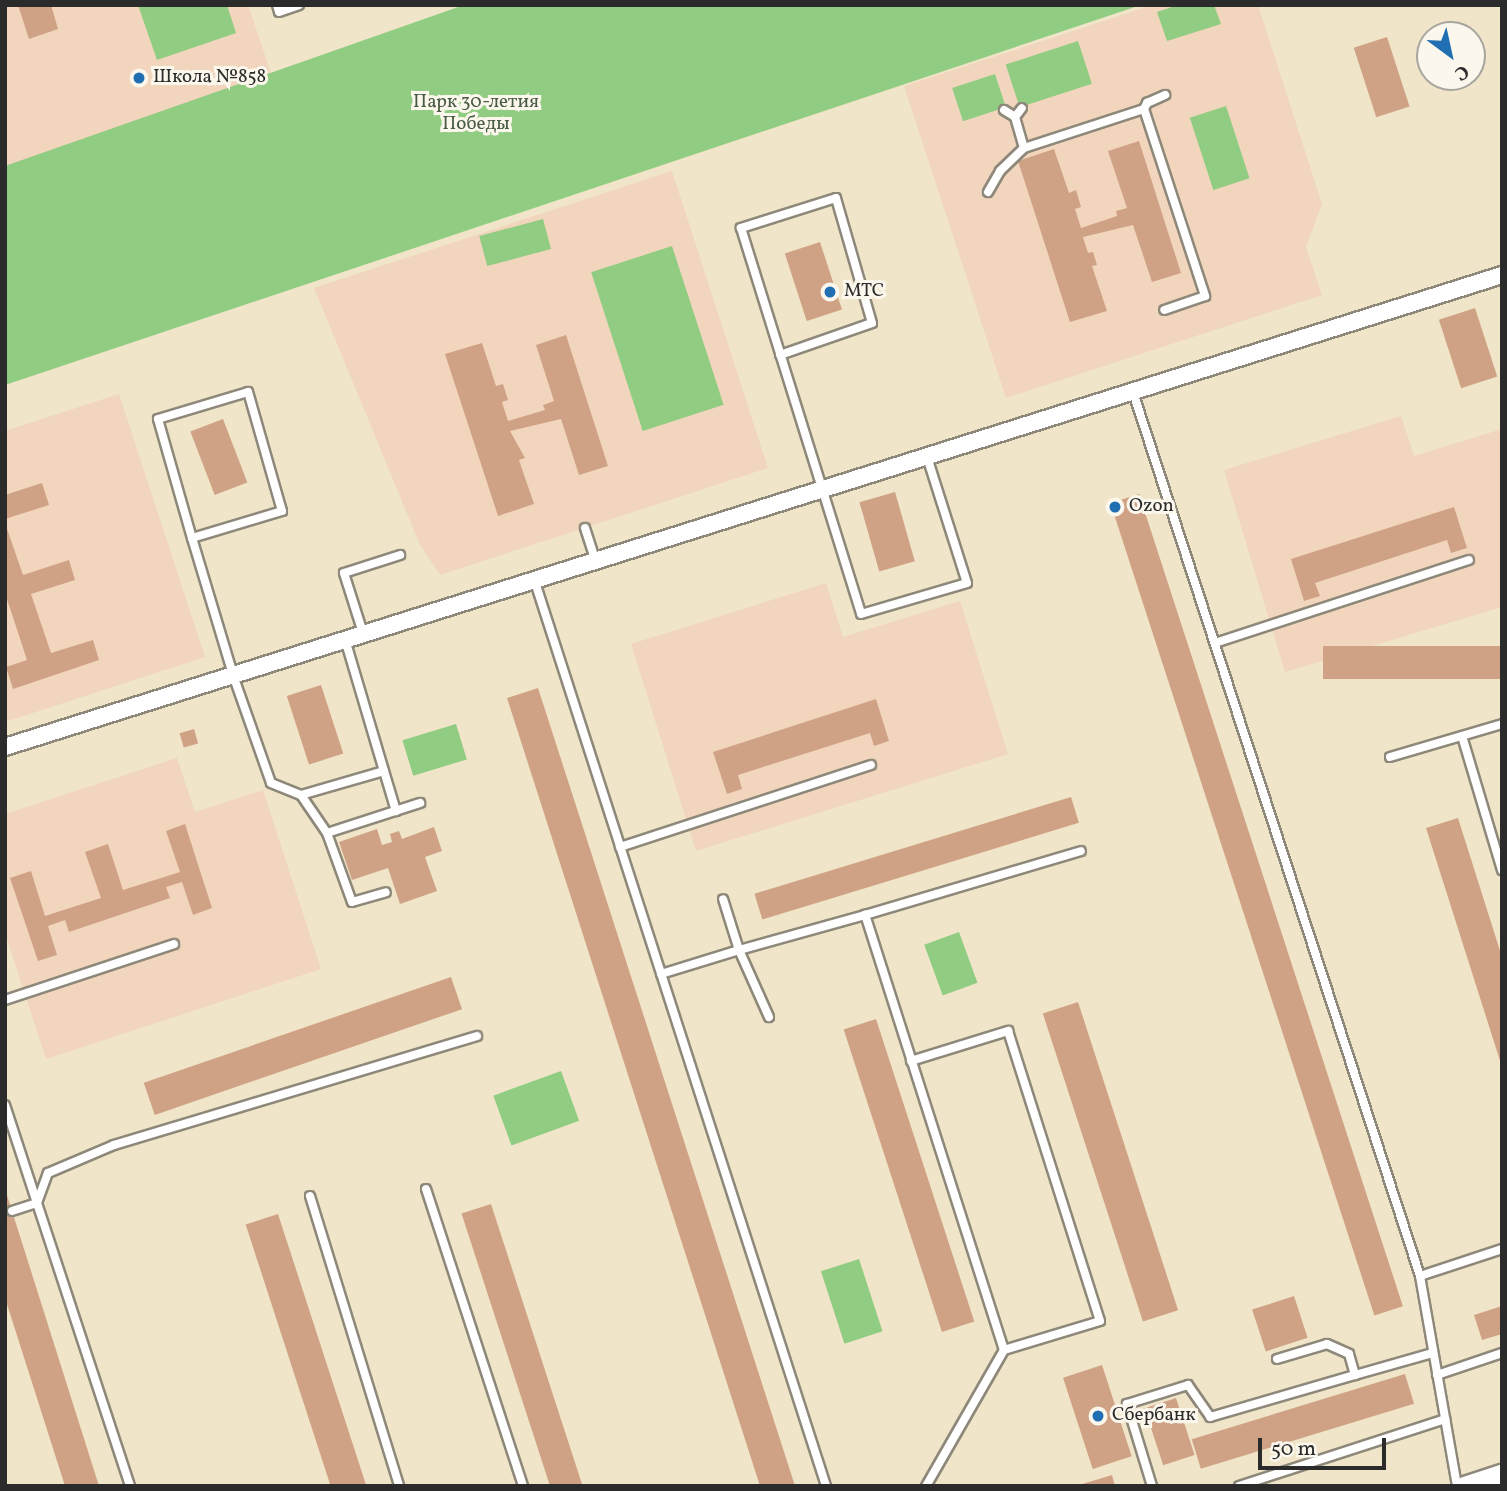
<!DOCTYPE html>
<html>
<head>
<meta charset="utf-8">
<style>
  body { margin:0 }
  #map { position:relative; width:1507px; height:1491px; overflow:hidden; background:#f0e5c8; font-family:Vollkorn,serif }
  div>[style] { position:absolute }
  .built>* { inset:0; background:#f1d5bd }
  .green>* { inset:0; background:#90cc81; transform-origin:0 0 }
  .building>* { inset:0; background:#d0a285; transform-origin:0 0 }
  .roads { filter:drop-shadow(2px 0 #8e887a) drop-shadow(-2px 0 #8e887a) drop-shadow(0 2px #8e887a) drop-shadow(0 -2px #8e887a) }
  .service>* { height:8px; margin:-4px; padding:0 4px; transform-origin:4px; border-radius:4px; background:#fff }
  .minor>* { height:16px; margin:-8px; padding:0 8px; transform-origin:8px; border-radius:8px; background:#fff }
  .tertiary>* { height:19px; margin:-9.5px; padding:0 9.5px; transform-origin:9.5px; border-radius:9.5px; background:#fff }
  .dots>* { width:19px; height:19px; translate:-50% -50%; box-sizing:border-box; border:4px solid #fbf7ec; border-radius:50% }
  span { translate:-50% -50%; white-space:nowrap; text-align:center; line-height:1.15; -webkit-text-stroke:6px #fbf7ec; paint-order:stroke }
  .poi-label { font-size:19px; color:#2b2b2b }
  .left { translate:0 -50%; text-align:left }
  .park-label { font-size:19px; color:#495b45 }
  .frame { position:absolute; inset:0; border:7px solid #2b2b2b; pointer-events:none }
  .north { position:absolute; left:1416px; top:21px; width:70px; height:70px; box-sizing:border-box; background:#fbf7ec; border:2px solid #a8a59f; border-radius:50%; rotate:147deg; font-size:19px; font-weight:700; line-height:28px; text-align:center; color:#2b2b2b }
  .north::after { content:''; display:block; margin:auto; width:24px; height:32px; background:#1f6fb2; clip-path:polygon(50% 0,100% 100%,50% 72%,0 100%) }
  .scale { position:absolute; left:1258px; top:1438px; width:128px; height:32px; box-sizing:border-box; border:4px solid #2b2b2b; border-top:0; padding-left:9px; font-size:21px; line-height:24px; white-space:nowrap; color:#2b2b2b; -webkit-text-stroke:5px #fbf7ec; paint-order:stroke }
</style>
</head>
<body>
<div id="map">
  <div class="built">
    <div style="clip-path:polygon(5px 5px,248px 5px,284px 112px,5px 178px)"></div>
    <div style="clip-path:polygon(1153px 5px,1258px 5px,1322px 204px,1306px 247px,1322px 295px,1006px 398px,904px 86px)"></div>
    <div style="clip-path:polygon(672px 171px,768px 468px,440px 575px,420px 545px,314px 288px)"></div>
    <div style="clip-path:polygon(119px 394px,205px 657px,5px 722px,5px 431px)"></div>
    <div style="clip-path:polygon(1401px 416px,1414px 456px,1502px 429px,1502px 607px,1285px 672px,1224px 470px)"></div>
    <div style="clip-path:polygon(826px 583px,843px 637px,960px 601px,1008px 754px,696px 851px,631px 644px)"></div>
    <div style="clip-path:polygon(177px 758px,195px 812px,263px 790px,321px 969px,46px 1059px,5px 933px,5px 814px)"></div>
  </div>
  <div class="green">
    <div style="clip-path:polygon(138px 5px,227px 5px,236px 33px,157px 60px)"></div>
    <div style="clip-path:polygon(464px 5px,1141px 5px,5px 385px,5px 166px)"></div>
    <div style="clip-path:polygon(1178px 5px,1214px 5px,1221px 24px,1167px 41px,1157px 12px)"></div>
    <div style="left:1078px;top:41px;width:45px;height:76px;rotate:72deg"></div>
    <div style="left:995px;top:74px;width:35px;height:45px;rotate:72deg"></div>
    <div style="left:1226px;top:106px;width:76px;height:38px;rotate:72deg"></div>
    <div style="left:543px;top:219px;width:31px;height:66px;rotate:75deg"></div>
    <div style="left:672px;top:246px;width:167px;height:85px;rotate:72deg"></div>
    <div style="left:456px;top:724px;width:37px;height:56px;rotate:73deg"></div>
    <div style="left:959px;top:932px;width:54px;height:37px;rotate:70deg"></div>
    <div style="left:561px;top:1071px;width:53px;height:72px;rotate:70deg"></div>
    <div style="left:859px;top:1259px;width:76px;height:40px;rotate:72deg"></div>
  </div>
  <div class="building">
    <div style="clip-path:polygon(18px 5px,51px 5px,58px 29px,29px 39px)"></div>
    <div style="left:1387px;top:37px;width:73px;height:35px;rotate:72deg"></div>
    <div style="clip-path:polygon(1139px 141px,1181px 273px,1152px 282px,1133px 225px,1083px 237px,1088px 253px,1093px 252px,1097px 265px,1092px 266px,1107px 311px,1070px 322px,1018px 161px,1054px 149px,1069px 193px,1076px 190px,1081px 207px,1075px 209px,1081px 228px,1117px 216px,1116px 211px,1127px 208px,1108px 151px)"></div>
    <div style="left:820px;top:242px;width:71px;height:37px;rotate:72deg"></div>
    <div style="left:1475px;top:308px;width:72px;height:38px;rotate:72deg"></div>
    <div style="clip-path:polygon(566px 335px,608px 466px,579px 475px,561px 419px,510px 431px,525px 458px,519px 460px,534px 504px,498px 516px,445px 354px,482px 343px,496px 386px,503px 384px,508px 400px,502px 402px,508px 421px,545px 410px,543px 405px,554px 401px,536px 345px)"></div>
    <div style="left:223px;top:419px;width:68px;height:35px;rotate:69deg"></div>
    <div style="clip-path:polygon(42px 483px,49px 505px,5px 519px,5px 495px)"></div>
    <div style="left:895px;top:492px;width:72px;height:37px;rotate:74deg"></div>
    <div style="left:1139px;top:494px;width:854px;height:30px;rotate:72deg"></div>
    <div style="clip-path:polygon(1454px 507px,1467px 548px,1451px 553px,1447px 540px,1315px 583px,1320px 596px,1304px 601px,1291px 559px)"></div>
    <div style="clip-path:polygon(5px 523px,23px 575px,69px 560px,75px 580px,31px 594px,51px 653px,93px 640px,99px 660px,13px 689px,6px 667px,27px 660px,5px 593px)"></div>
    <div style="left:1502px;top:646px;width:33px;height:179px;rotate:90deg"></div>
    <div style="left:321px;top:685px;width:72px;height:36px;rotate:72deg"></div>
    <div style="clip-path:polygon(538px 688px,580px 818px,795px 1486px,760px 1486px,507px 698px)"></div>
    <div style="clip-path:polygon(876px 699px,889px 741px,874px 746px,870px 733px,738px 775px,742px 789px,727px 794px,713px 752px)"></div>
    <div style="left:194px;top:729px;width:15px;height:15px;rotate:74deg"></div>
    <div style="left:1071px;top:797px;width:27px;height:331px;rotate:73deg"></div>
    <div style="clip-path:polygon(1458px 818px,1502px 957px,1502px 1067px,1426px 828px)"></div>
    <div style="clip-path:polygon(185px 824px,212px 908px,193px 915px,182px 882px,166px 887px,170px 898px,69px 932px,65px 920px,48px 926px,57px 955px,38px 961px,10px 878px,31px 871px,45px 916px,101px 898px,85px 852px,108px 844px,123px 890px,180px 872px,166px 831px)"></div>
    <div style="clip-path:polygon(434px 827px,442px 851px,425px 857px,437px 891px,400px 904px,388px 868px,352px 880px,339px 842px,377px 829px,382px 845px,392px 842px,390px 834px,399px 831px,402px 839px)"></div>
    <div style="left:451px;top:977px;width:34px;height:325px;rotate:71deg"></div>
    <div style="left:1078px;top:1002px;width:324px;height:37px;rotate:72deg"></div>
    <div style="left:876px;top:1019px;width:318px;height:34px;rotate:72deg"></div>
    <div style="clip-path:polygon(5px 1192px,6px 1192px,99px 1486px,65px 1486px,5px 1298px)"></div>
    <div style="left:491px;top:1204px;width:296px;height:31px;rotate:72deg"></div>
    <div style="left:278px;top:1214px;width:285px;height:34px;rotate:72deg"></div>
    <div style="left:1294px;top:1296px;width:44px;height:44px;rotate:72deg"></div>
    <div style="clip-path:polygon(1502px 1306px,1502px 1334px,1482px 1340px,1474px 1315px)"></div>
    <div style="left:1102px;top:1365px;width:96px;height:41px;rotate:72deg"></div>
    <div style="left:1405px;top:1374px;width:31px;height:223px;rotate:73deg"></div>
    <div style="left:1176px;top:1398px;width:60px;height:33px;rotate:72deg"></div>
    <div style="clip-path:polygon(1112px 1475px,1115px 1486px,1079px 1486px,1079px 1485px)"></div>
  </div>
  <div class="roads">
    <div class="service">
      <div style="left:277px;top:5px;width:7px;rotate:74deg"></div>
      <div style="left:279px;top:12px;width:21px;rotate:-19deg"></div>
      <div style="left:1144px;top:109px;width:197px;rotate:71.9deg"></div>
      <div style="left:1205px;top:296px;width:43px;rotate:161.1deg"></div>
      <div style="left:1004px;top:110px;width:13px;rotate:32deg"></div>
      <div style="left:1015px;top:117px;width:32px;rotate:74deg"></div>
      <div style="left:1015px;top:117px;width:11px;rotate:-52deg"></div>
      <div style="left:988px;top:192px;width:24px;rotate:-60deg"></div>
      <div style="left:1000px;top:171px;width:33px;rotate:-44deg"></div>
      <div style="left:1024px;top:148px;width:126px;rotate:-18deg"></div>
      <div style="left:1144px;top:109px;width:7px;rotate:-63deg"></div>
      <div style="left:1147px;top:103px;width:20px;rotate:-24deg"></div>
      <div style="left:780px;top:355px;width:97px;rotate:-19.2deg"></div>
      <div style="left:872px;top:323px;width:130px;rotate:-106.1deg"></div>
      <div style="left:836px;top:198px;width:100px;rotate:162.5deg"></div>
      <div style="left:741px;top:228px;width:404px;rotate:72.7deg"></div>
      <div style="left:861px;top:614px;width:110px;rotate:-16.3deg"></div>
      <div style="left:967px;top:583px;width:135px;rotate:-107.6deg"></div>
      <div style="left:1132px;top:389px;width:933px;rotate:72.01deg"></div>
      <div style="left:1420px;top:1276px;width:213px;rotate:80deg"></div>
      <div style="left:585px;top:528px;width:33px;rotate:72deg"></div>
      <div style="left:192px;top:538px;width:94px;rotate:-16.7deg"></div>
      <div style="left:282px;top:511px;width:124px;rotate:-105.9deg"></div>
      <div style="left:248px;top:392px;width:94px;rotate:163.3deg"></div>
      <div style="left:158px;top:419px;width:124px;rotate:74.1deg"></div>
      <div style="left:192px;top:538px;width:143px;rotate:73.3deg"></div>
      <div style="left:233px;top:675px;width:114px;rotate:70.6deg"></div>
      <div style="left:271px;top:783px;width:32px;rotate:22deg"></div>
      <div style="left:301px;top:795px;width:86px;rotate:-16.1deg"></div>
      <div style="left:384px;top:771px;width:138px;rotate:-106.5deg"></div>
      <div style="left:534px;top:579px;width:953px;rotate:72.15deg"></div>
      <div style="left:363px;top:633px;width:63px;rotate:-107.6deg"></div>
      <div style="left:344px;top:573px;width:59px;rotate:-17.8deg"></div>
      <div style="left:1215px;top:643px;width:267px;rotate:-18.1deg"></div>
      <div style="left:1462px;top:736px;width:140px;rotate:73.4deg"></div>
      <div style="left:1390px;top:757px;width:117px;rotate:-16.4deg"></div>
      <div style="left:384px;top:771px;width:42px;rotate:73.3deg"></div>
      <div style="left:301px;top:795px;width:46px;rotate:55.6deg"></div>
      <div style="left:327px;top:833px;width:73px;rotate:70.1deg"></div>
      <div style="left:352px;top:902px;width:35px;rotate:-16deg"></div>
      <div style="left:327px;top:833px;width:98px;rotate:-17.9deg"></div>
      <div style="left:620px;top:847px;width:264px;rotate:-18.1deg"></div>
      <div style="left:661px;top:974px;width:82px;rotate:-17.1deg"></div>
      <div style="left:739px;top:950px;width:53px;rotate:-107.4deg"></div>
      <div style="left:5px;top:1000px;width:178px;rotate:-18.3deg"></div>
      <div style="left:769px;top:1017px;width:73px;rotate:-114.1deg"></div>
      <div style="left:739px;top:950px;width:131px;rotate:-15.5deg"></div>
      <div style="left:911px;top:1061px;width:102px;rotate:-17.2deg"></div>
      <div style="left:1008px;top:1031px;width:304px;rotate:72.4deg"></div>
      <div style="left:1100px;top:1321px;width:100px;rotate:163.2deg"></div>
      <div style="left:1004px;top:1350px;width:157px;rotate:119.8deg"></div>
      <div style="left:5px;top:1105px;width:103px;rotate:71.9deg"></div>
      <div style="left:426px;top:1189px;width:312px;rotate:71.9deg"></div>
      <div style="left:310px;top:1196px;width:303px;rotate:72.9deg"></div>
      <div style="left:37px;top:1203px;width:32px;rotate:-70deg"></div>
      <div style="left:48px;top:1173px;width:72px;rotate:-23deg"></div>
      <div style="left:114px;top:1145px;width:379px;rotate:-16.7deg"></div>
      <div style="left:12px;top:1211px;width:26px;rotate:-18deg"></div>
      <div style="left:37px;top:1203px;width:298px;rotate:71.8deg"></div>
      <div style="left:1420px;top:1276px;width:86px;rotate:-18.2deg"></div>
      <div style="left:1004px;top:1350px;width:457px;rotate:-107.7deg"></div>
      <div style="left:865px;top:915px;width:225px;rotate:-16.5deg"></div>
      <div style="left:1277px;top:1359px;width:52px;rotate:-16.7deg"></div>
      <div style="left:1327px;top:1344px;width:24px;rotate:24deg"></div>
      <div style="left:1349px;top:1354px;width:22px;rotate:74deg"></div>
      <div style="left:1355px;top:1375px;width:81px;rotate:-15.8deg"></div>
      <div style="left:1437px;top:1375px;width:69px;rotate:-18.7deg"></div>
      <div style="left:1152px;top:1486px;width:86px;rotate:-107deg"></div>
      <div style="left:1127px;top:1404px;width:64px;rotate:-17.3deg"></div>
      <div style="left:1188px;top:1385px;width:39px;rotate:55deg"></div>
      <div style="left:1210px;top:1417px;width:151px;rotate:-16.2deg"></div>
      <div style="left:1239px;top:1486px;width:217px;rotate:-18deg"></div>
    </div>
    <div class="minor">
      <div style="left:5px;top:747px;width:1570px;rotate:-17.5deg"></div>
    </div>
    <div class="tertiary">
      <div style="left:1464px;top:1486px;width:40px;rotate:-18deg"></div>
    </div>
  </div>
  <div class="dots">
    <div style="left:139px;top:78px;background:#1f6fb2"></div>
    <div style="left:830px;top:292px;background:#1f6fb2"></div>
    <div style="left:1115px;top:507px;background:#1f6fb2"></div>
    <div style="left:1098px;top:1416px;background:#1f6fb2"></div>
  </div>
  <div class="poi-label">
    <span class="left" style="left:153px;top:78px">Школа №858</span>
    <span class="left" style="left:844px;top:292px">МТС</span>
    <span class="left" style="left:1129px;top:507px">Ozon</span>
    <span class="left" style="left:1112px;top:1416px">Сбербанк</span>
  </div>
  <div class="park-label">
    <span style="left:476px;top:114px">Парк 30-летия<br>Победы</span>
  </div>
  <div class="frame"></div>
  <div class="north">С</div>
  <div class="scale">50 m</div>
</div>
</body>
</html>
